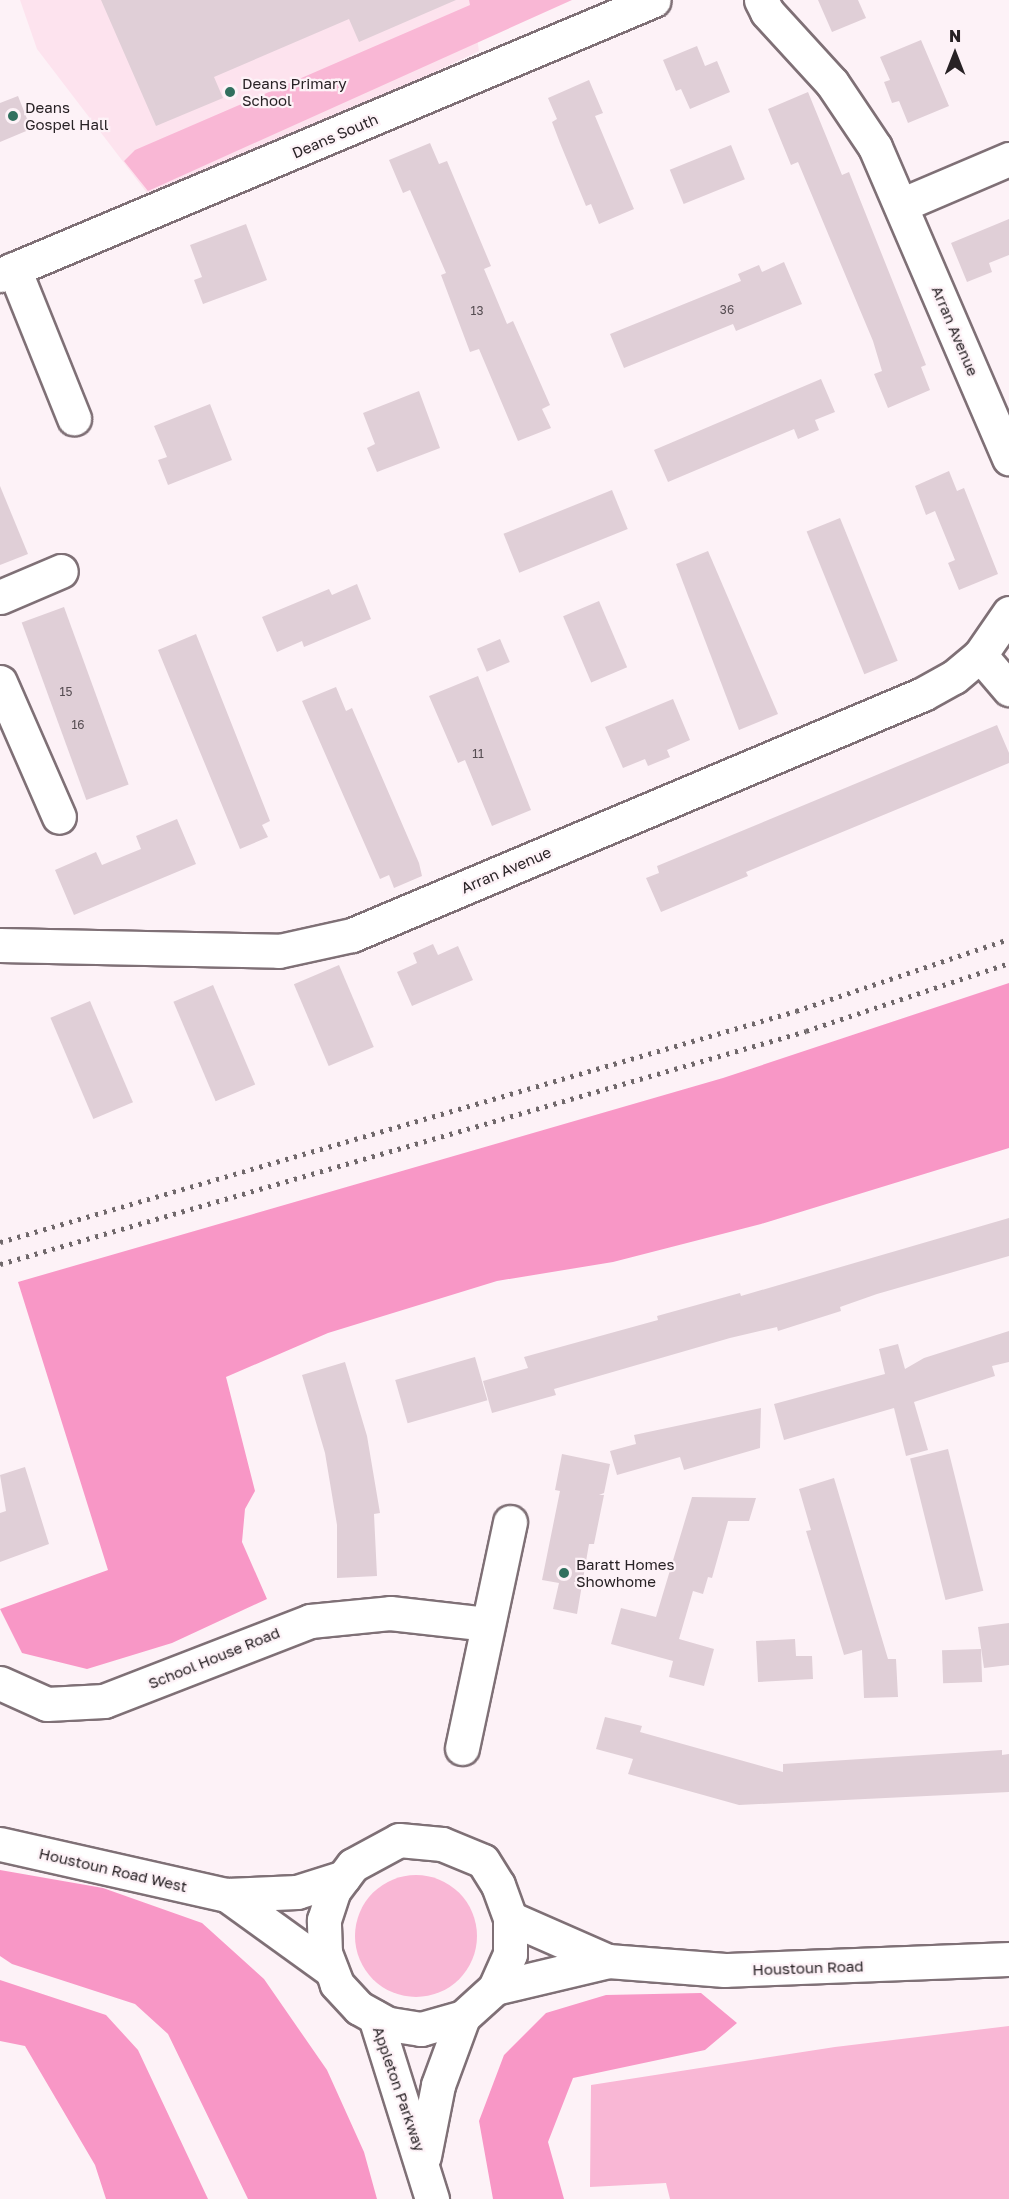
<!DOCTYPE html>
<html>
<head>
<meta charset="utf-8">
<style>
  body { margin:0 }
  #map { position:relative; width:1009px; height:2199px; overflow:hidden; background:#fdf2f7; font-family:"Golos Text",sans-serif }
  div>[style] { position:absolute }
  .built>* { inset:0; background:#fde3ee }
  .green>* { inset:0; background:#f9b7d5 }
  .round { border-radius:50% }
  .forest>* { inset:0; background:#f897c6 }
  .building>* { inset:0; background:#e0cfd7; transform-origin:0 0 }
  .roads { filter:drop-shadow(2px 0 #7f7076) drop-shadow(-2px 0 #7f7076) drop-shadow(0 2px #7f7076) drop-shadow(0 -2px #7f7076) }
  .minor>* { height:33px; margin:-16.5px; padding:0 16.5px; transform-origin:16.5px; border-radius:16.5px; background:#fff }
  .rail>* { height:4.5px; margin-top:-2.25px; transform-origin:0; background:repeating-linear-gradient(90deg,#70686b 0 3px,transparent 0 9px) }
  .dots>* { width:16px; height:16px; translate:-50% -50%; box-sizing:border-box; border:3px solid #fdf2f7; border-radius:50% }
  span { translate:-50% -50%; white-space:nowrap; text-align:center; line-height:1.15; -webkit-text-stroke:4.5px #fdf2f7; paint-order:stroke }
  .number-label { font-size:12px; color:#564d52 }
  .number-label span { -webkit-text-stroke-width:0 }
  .poi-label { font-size:15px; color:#282225 }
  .left { translate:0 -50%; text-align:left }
  .street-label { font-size:15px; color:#282225 }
  .north { position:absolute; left:925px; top:24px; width:60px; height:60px; -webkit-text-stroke:4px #fdf2f7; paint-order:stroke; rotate:0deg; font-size:16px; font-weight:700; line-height:24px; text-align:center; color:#282225 }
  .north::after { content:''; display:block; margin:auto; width:21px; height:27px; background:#282225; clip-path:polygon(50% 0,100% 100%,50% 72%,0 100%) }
</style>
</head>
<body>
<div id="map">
  <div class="built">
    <div style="clip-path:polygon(20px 0,471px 0,479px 51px,304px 134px,147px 193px,37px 49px)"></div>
  </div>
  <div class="green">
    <div style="clip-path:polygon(469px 0,572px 0,148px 191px,124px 161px,135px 150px,470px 5px)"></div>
    <div class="round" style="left:355px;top:1875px;width:122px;height:122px"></div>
    <div style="clip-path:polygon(1009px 2026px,1009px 2199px,670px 2199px,666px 2183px,590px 2187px,591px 2085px,835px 2047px)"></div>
  </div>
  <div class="forest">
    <div style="clip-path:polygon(1009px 983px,1009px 1148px,761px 1224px,613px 1262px,497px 1281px,328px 1333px,226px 1377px,255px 1491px,245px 1509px,242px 1542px,267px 1599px,172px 1643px,87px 1669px,22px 1653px,0 1609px,108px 1570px,18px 1282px,723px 1078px)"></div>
    <div style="clip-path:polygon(0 1870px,103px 1888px,202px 1923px,264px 1979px,327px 2070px,364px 2152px,377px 2199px,248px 2199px,168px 2034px,135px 2004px,12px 1964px,0 1956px)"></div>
    <div style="clip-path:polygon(0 1980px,106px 2015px,138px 2050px,208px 2199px,106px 2199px,95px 2165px,25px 2046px,0 2041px)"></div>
    <div style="clip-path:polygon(701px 1993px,737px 2023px,705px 2050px,573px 2078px,548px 2142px,564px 2199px,493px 2199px,479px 2121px,504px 2055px,546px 2013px,606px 1995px)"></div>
  </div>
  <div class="building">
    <div style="clip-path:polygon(101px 0,456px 0,359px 42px,349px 19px,214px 77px,223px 98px,156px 126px)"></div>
    <div style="clip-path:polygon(818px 0,858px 0,866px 18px,832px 32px)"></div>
    <div style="clip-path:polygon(921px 40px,949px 106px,908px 123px,899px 101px,892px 103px,884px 82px,890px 80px,880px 57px)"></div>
    <div style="clip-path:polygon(697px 46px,705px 66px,717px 61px,730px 92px,690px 109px,681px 89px,676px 91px,663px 60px)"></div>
    <div style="clip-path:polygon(589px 80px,603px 113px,595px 116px,634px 209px,599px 224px,591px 204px,586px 206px,560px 143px,552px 122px,557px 119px,548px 98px)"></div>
    <div style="clip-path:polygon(808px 92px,842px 175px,849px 172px,926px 365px,921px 367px,930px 390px,888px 408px,874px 374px,882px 371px,873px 341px,798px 162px,791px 165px,768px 109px)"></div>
    <div style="clip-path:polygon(18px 96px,31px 129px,0 142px,0 103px)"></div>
    <div style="clip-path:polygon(430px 143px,439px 164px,447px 161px,491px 266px,484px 269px,507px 324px,513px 321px,550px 405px,542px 409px,551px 428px,518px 441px,479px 349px,470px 352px,441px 275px,446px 273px,410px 190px,403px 193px,389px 160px)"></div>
    <div style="left:731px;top:145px;width:37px;height:66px;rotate:68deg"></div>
    <div style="clip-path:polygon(1009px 219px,1009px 255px,989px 263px,992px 272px,967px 282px,951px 243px)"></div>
    <div style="clip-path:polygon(246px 224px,267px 280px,203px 304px,194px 280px,202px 277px,190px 245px)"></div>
    <div style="clip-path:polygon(784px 262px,802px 304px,736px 331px,733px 324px,624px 368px,610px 334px,741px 281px,738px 274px,759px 265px,762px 272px)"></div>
    <div style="clip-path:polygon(821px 379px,835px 412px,815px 420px,819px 430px,798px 439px,794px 429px,668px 482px,654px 450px)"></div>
    <div style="clip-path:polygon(419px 391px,440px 448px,377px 472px,367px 448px,375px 444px,363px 413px)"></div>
    <div style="clip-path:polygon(210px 404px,232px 460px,168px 485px,158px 460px,167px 457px,154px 426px)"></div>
    <div style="clip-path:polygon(949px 471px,957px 491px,964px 488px,998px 574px,959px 590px,948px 563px,955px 560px,935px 511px,926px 515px,915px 486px)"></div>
    <div style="clip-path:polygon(0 486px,28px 554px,0 565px)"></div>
    <div style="left:612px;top:490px;width:42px;height:117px;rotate:68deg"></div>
    <div style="left:840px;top:518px;width:154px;height:36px;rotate:68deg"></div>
    <div style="clip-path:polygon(708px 551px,778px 714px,739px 730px,676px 564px)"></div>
    <div style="clip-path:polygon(357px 584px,371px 619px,304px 647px,302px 641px,277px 652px,262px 617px,329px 589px,332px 595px)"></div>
    <div style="left:599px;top:601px;width:72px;height:39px;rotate:67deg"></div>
    <div style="left:64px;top:607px;width:189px;height:45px;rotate:70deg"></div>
    <div style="clip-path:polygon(196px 634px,270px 821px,262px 825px,268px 837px,240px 849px,158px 650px)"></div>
    <div style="left:500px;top:639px;width:25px;height:25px;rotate:67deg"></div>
    <div style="clip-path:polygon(478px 676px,531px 810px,492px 826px,465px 760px,458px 763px,429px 696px)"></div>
    <div style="clip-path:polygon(336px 687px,346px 711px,352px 708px,419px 863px,422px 876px,394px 888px,389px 875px,380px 879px,302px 701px)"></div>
    <div style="clip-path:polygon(673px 699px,690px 740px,667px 750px,670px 757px,648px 766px,645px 759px,623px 768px,605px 727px)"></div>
    <div style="clip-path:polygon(997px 725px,1009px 753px,1009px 763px,746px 872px,748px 876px,661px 912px,646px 878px,659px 873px,657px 866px)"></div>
    <div style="clip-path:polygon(177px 819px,196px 864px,74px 915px,55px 870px,96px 852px,102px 865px,141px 849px,136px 836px)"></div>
    <div style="clip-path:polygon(433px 944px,438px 955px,458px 946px,473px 980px,412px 1006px,397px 972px,417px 963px,413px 953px)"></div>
    <div style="left:339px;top:965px;width:89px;height:49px;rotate:67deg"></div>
    <div style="left:213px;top:985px;width:108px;height:43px;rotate:67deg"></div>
    <div style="left:90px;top:1001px;width:110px;height:43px;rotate:67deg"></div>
    <div style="clip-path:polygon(1009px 1218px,1009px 1256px,877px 1294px,840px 1307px,841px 1311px,778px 1331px,777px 1327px,730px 1338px,554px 1389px,556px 1395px,492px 1413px,483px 1381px,528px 1368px,524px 1357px,658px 1320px,657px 1316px,740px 1293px,741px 1296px)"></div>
    <div style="clip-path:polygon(1009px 1331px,1009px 1362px,992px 1366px,995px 1376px,914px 1402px,928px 1450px,906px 1456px,894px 1408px,784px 1440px,774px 1404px,885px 1374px,879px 1349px,898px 1344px,905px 1369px,924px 1358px)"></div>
    <div style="left:475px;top:1357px;width:45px;height:83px;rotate:74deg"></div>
    <div style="clip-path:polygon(345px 1362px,367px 1436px,380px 1513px,374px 1514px,377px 1576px,337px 1578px,337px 1525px,325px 1453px,302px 1375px)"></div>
    <div style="clip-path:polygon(761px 1408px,760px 1448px,684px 1470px,680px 1457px,617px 1475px,610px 1451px,636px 1444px,634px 1435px)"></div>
    <div style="left:948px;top:1449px;width:146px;height:39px;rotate:76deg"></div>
    <div style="clip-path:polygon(562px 1454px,610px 1464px,604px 1493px,599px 1495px,604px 1495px,594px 1544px,589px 1544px,577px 1614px,553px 1609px,559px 1583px,542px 1580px,560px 1491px,555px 1490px)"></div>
    <div style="clip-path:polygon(25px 1467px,49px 1544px,0 1562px,0 1513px,6px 1511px,0 1475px)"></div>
    <div style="clip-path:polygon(834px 1478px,888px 1659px,896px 1659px,898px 1697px,864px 1698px,862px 1650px,844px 1655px,806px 1531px,811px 1530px,799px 1489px)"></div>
    <div style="clip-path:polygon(692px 1497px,756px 1498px,749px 1521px,728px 1521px,712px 1578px,708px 1577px,703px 1594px,693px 1591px,679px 1639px,714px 1649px,704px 1686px,669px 1677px,673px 1661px,611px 1644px,621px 1608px,656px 1617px)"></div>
    <div style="clip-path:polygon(1009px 1623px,1009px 1665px,984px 1668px,978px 1627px)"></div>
    <div style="clip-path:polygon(795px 1639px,796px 1656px,812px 1656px,813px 1679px,758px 1682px,756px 1641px)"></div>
    <div style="left:981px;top:1649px;width:33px;height:39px;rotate:88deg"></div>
    <div style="clip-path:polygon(605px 1717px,642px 1726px,640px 1732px,783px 1772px,783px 1764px,1002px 1750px,1002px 1755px,1009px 1754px,1009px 1792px,739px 1805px,628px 1774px,633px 1759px,596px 1749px)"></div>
  </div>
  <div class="roads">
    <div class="minor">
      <div style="left:761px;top:0;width:13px;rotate:63deg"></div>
      <div style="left:767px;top:12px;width:96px;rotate:47.5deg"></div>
      <div style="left:832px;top:83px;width:77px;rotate:56.1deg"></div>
      <div style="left:875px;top:147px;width:339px;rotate:66.7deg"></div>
      <div style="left:901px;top:205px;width:117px;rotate:-23.1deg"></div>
      <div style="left:14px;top:269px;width:161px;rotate:68.1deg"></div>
      <div style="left:0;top:275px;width:709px;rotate:-22.81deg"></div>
      <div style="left:0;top:597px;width:66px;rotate:-23.1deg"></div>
      <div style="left:980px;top:655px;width:45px;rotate:49.5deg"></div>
      <div style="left:0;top:682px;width:147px;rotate:66.4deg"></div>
      <div style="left:0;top:945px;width:279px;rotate:1.2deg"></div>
      <div style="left:279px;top:951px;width:75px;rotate:-12.4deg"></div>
      <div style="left:352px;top:935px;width:620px;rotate:-22.88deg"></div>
      <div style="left:923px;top:694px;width:35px;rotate:-29deg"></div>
      <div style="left:954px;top:677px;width:34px;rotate:-40deg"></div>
      <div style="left:980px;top:655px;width:51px;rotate:-55.4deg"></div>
      <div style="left:0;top:1683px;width:51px;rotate:24.1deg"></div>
      <div style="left:47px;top:1704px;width:57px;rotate:-3deg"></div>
      <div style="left:104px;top:1701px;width:221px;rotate:-21.2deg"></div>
      <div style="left:310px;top:1621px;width:80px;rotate:-5.7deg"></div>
      <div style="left:390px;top:1613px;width:97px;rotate:6.5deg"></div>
      <div style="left:462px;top:1748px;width:231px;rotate:-78deg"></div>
      <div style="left:399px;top:1840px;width:43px;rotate:5.3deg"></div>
      <div style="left:442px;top:1844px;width:44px;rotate:22.5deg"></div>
      <div style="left:483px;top:1861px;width:28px;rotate:58deg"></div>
      <div style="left:498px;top:1885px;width:35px;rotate:70deg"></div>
      <div style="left:510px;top:1918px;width:36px;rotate:90deg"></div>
      <div style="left:510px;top:1954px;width:37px;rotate:114deg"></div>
      <div style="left:495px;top:1988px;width:43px;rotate:137.8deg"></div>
      <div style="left:463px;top:2017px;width:44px;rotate:164.1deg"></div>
      <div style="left:421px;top:2029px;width:33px;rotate:-171deg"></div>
      <div style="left:388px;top:2024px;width:33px;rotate:-151deg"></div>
      <div style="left:359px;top:2008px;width:33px;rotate:-133deg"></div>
      <div style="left:337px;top:1984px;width:33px;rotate:-111deg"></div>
      <div style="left:325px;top:1953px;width:33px;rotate:-92deg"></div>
      <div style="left:324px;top:1920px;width:32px;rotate:-72deg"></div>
      <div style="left:334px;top:1890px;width:31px;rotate:-53deg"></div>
      <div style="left:353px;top:1865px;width:52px;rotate:-28.5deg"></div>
      <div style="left:0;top:1844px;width:233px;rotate:12.7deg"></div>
      <div style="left:227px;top:1895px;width:70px;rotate:-2.5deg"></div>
      <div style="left:297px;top:1892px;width:49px;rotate:-17.7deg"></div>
      <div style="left:227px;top:1895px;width:128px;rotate:35.8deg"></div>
      <div style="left:510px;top:1918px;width:107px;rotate:23.7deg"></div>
      <div style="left:495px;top:1988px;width:116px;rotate:-13.4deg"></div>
      <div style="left:608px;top:1961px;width:117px;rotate:4.4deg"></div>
      <div style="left:725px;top:1970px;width:284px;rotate:-2.2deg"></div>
      <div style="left:375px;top:2017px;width:191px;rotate:72.6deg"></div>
      <div style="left:424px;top:2156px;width:72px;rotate:-78.8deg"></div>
      <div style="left:438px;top:2085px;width:72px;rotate:-69.8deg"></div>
    </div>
  </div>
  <div class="rail">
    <div style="left:0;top:1242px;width:829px;rotate:-16.18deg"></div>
    <div style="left:796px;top:1011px;width:225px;rotate:-18.7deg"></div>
    <div style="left:0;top:1264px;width:839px;rotate:-16.12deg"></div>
    <div style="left:806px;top:1031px;width:214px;rotate:-18.5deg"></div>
  </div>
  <div class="dots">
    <div style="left:230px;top:92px;background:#31705e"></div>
    <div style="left:13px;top:116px;background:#31705e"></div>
    <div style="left:564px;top:1573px;background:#31705e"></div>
  </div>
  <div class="number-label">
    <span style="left:727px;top:310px">36</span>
    <span style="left:477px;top:311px">13</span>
    <span style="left:66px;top:692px">15</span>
    <span style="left:78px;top:725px">16</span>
    <span style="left:478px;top:754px">11</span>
  </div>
  <div class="poi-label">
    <span class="left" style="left:242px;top:92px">Deans Primary<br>School</span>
    <span class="left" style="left:25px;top:116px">Deans<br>Gospel Hall</span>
    <span class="left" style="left:576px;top:1573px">Baratt Homes<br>Showhome</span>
  </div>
  <div class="street-label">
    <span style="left:335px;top:136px;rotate:-23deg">Deans South</span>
    <span style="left:955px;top:331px;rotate:67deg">Arran Avenue</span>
    <span style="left:506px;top:870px;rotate:-23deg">Arran Avenue</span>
    <span style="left:214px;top:1658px;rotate:-22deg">School House Road</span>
    <span style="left:113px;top:1870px;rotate:13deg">Houstoun Road West</span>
    <span style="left:808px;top:1968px;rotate:-2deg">Houstoun Road</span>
    <span style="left:399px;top:2089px;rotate:71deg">Appleton Parkway</span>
  </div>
  <div class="north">N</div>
</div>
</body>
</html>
